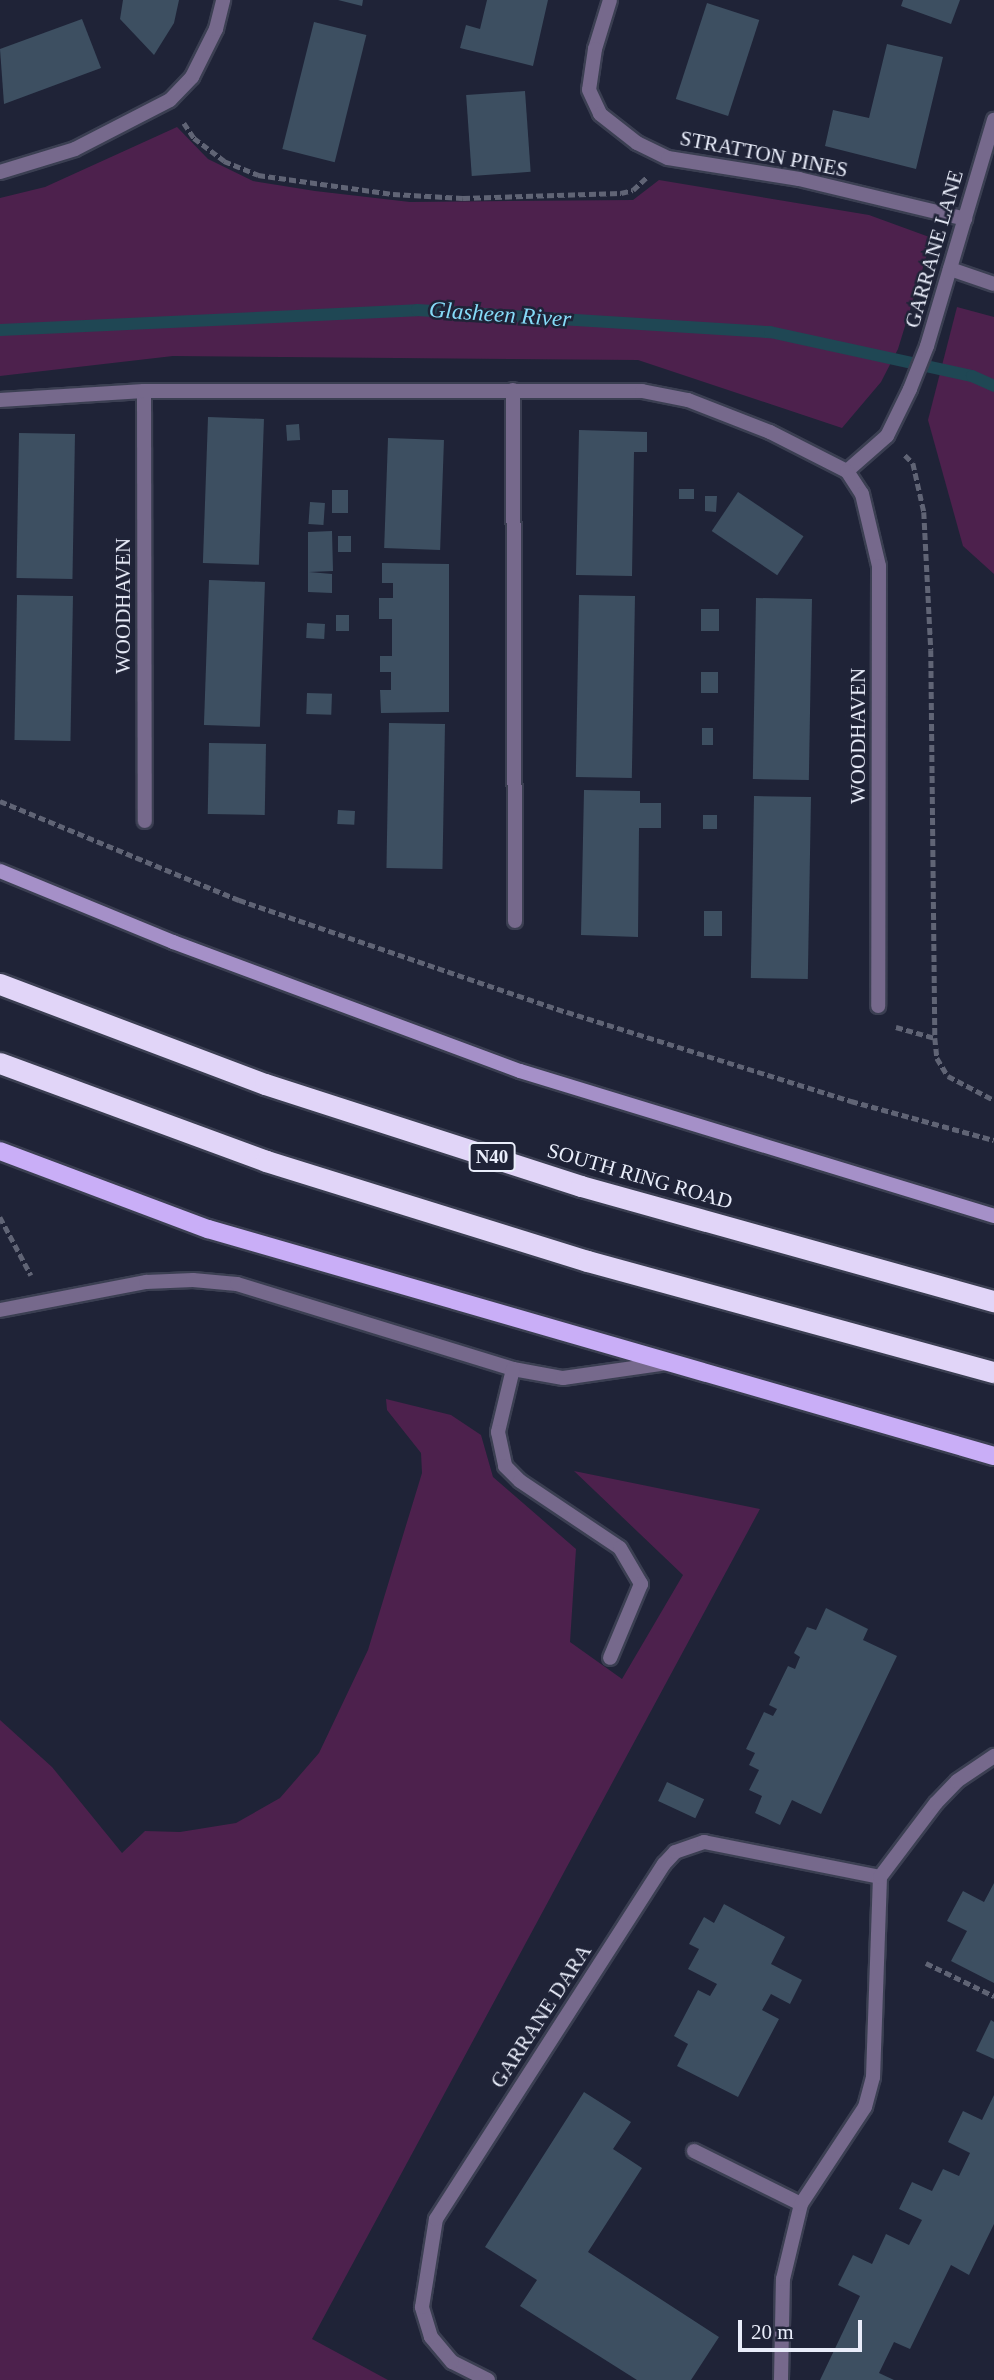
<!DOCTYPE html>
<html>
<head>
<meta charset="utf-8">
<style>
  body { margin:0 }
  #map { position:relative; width:994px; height:2380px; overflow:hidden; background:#1f2337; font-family:"Times New Roman",serif }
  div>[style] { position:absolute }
  .green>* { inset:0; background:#4d214d }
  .stream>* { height:12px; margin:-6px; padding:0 6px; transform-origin:6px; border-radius:6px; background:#1f4754 }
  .building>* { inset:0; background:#3d4f61; transform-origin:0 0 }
  .path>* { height:4.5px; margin-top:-2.25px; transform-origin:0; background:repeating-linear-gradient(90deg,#606475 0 7px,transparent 0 10.5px) }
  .roads { filter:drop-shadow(2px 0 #3b3f52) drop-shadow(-2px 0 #3b3f52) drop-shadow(0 2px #3b3f52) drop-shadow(0 -2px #3b3f52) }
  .lane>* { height:14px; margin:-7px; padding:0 7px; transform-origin:7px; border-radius:7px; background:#76698c }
  .street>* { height:14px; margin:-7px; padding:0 7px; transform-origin:7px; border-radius:7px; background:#76698c }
  .secondary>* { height:14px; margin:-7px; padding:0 7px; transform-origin:7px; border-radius:7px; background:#a590c8 }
  .primary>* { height:18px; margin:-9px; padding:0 9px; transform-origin:9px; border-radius:9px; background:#c9aef7 }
  .highway>* { height:21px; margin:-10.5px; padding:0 10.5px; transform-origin:10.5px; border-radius:10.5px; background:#e1d5f8 }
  span { translate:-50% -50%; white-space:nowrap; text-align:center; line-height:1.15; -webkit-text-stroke:5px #1f2337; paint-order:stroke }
  .shield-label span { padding:2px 5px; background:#1f2337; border:2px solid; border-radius:5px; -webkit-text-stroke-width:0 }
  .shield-label { font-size:19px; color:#e9edfa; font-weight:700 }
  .street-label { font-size:21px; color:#e9edfa }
  .water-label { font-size:23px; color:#85dbf8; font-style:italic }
  .scale { position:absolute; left:738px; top:2320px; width:124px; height:32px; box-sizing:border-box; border:4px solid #e9edfa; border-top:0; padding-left:9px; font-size:21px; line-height:24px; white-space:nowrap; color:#e9edfa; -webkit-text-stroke:5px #1f2337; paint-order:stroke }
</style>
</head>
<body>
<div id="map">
  <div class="green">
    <div style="clip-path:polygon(177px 127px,208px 159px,253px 181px,315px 191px,410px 202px,633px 200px,659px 180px,869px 215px,932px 238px,898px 349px,881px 382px,842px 428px,638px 360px,173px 356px,0 376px,0 198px,45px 187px)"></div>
    <div style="clip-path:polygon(957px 307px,994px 317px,994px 574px,963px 546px,928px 420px)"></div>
    <div style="clip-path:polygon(386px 1399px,451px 1415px,481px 1435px,493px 1477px,576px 1549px,570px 1642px,622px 1679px,683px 1575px,574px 1471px,760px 1509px,312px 2339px,388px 2380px,0 2380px,0 1720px,52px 1767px,122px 1853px,145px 1831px,180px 1832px,236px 1823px,280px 1798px,319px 1753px,368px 1650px,422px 1473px,421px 1453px,387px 1410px)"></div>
  </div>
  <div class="stream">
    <div style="left:0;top:330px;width:417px;rotate:-2.7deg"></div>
    <div style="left:417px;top:310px;width:354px;rotate:3.6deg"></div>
    <div style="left:770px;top:332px;width:207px;rotate:12.3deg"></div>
    <div style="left:972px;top:376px;width:24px;rotate:24deg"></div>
  </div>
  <div class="building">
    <div style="clip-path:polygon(123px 0,179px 0,174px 23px,154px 55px,120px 19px)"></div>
    <div style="clip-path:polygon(338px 0,363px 0,362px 6px)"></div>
    <div style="clip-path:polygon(487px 0,548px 0,533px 66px,460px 48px,466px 25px,480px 29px)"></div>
    <div style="clip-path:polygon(903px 0,960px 0,951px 24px,901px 6px)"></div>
    <div style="left:707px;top:3px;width:55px;height:101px;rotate:18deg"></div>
    <div style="clip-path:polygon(82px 19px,101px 68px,4px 104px,0 49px)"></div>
    <div style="left:314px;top:22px;width:54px;height:131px;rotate:14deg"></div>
    <div style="clip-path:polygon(887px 44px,943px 57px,916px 169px,825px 146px,833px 110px,869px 118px)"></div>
    <div style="left:525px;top:91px;width:81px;height:59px;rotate:86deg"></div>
    <div style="left:208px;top:417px;width:56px;height:146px;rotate:2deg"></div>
    <div style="left:299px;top:424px;width:16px;height:13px;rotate:86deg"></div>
    <div style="clip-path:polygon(579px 430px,647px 432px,647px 452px,634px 452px,632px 576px,576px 575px)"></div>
    <div style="left:19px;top:433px;width:56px;height:145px;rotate:1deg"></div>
    <div style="left:388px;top:438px;width:56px;height:110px;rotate:2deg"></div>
    <div style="left:679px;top:489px;width:15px;height:10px"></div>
    <div style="left:332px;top:490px;width:16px;height:23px"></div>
    <div style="left:738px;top:492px;width:79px;height:47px;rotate:34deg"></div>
    <div style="clip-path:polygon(705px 496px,717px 496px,716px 512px,705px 511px)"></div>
    <div style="left:310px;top:502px;width:15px;height:22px;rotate:4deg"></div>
    <div style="clip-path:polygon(332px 531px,333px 571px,309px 572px,332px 574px,332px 593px,308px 592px,308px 532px)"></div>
    <div style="left:338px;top:536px;width:13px;height:16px"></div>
    <div style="clip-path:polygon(382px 563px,449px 564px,449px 712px,381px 713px,380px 690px,391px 690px,391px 672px,380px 672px,380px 656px,392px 656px,392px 619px,379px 619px,379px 598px,393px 598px,393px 583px,382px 583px)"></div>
    <div style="left:209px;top:580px;width:56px;height:145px;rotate:2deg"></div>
    <div style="left:17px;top:595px;width:56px;height:145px;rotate:1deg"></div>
    <div style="left:579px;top:595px;width:56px;height:182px;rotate:1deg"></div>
    <div style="left:756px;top:598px;width:56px;height:181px;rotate:1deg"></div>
    <div style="left:719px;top:609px;width:22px;height:18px;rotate:90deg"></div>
    <div style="left:336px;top:615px;width:13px;height:16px"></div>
    <div style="left:307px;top:623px;width:18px;height:15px;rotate:3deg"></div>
    <div style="left:701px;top:672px;width:17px;height:21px"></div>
    <div style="left:307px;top:693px;width:25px;height:21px;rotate:2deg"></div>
    <div style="left:389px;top:723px;width:56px;height:145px;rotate:1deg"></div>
    <div style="left:702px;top:728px;width:11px;height:17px"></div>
    <div style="left:209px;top:743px;width:57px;height:71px;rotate:1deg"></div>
    <div style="clip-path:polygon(584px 790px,640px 791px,640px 803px,661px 803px,661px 828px,639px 828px,638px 937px,581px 935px)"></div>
    <div style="left:754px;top:796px;width:57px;height:182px;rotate:1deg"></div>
    <div style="left:338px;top:810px;width:17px;height:14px;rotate:3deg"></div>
    <div style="left:703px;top:815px;width:14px;height:14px"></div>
    <div style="left:704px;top:911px;width:18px;height:25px"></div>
    <div style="clip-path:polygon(826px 1608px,868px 1629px,863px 1640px,897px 1656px,821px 1814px,792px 1800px,780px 1825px,755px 1813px,762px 1796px,749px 1790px,759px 1770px,749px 1765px,755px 1753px,746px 1749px,764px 1712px,773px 1716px,777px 1709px,769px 1705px,788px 1666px,795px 1669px,800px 1657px,794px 1653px,807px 1627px,816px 1630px)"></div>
    <div style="left:667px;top:1782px;width:41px;height:21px;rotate:25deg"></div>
    <div style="clip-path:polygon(994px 1883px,994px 1983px,951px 1961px,967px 1931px,947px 1921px,963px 1891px,984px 1902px)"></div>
    <div style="clip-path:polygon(724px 1904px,785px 1937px,771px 1964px,802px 1980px,790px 2004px,771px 1994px,762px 2010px,779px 2019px,738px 2097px,677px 2066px,688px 2044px,674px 2036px,698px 1990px,710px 1996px,717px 1984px,688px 1969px,699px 1949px,689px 1944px,704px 1917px,714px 1923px)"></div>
    <div style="clip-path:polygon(991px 2020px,994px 2022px,994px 2059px,976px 2051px)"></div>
    <div style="clip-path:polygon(584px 2092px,631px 2122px,613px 2149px,642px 2168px,588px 2252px,719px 2337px,691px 2380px,637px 2380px,520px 2306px,537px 2280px,485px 2247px)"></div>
    <div style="clip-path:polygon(994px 2095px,994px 2224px,969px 2275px,951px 2265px,910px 2349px,894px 2342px,879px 2373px,894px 2380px,820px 2380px,860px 2296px,838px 2285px,853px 2255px,872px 2264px,886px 2234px,909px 2245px,922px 2220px,899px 2209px,912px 2182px,932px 2191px,943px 2169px,959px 2176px,970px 2153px,948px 2142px,963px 2111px,982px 2120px)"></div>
  </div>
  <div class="path">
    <div style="left:184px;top:123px;width:18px;rotate:56deg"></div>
    <div style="left:194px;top:138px;width:38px;rotate:37deg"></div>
    <div style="left:224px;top:161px;width:37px;rotate:22deg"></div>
    <div style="left:258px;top:175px;width:136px;rotate:8deg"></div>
    <div style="left:393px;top:194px;width:70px;rotate:3.3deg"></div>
    <div style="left:463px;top:198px;width:158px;rotate:-1.8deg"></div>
    <div style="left:621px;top:193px;width:12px;rotate:-14deg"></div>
    <div style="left:633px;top:190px;width:19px;rotate:-43deg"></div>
    <div style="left:905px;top:455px;width:11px;rotate:45deg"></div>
    <div style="left:913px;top:463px;width:50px;rotate:77.3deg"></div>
    <div style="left:924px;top:512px;width:138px;rotate:87.1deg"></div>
    <div style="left:931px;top:650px;width:388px;rotate:89.4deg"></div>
    <div style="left:0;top:801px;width:259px;rotate:22.5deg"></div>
    <div style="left:239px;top:900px;width:347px;rotate:18.9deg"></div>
    <div style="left:567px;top:1012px;width:298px;rotate:17.4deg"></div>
    <div style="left:851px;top:1101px;width:148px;rotate:15.3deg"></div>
    <div style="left:896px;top:1027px;width:41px;rotate:15.8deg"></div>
    <div style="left:935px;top:1038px;width:20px;rotate:84deg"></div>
    <div style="left:937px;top:1058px;width:21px;rotate:59deg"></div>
    <div style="left:948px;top:1076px;width:52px;rotate:27.6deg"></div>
    <div style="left:0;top:1217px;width:66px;rotate:61.9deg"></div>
    <div style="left:926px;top:1963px;width:76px;rotate:25.9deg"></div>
  </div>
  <div class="roads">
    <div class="lane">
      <div style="left:0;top:1310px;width:149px;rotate:-10.9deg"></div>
      <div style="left:146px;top:1282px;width:47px;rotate:-2.4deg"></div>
      <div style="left:193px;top:1280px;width:44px;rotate:5.2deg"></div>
      <div style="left:237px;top:1284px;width:289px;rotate:17.1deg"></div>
      <div style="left:513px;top:1369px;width:51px;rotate:10.2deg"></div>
      <div style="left:563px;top:1378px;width:107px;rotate:-8.1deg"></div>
      <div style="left:513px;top:1369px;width:65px;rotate:103.4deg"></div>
      <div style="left:498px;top:1432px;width:35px;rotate:78deg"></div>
      <div style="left:505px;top:1466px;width:21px;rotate:45deg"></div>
      <div style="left:520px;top:1481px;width:120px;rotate:33.8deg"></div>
      <div style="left:620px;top:1548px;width:42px;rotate:59.7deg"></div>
      <div style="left:641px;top:1584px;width:80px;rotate:112.7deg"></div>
    </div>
    <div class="street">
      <div style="left:610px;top:0;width:51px;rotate:107deg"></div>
      <div style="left:595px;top:49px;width:41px;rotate:98.3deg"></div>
      <div style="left:589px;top:90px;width:26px;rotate:65deg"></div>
      <div style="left:600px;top:114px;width:47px;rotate:38.1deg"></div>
      <div style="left:637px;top:143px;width:34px;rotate:26deg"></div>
      <div style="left:668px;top:158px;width:133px;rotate:9.1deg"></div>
      <div style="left:799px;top:179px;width:171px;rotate:13.5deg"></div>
      <div style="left:0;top:172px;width:78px;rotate:-17deg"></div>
      <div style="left:75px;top:149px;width:107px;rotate:-27.3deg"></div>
      <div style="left:170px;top:100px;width:32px;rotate:-46deg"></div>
      <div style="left:192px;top:77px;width:54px;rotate:-63.4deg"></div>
      <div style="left:216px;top:29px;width:30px;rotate:-76deg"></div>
      <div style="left:950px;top:269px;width:46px;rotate:18.8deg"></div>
      <div style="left:513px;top:390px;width:531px;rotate:89.78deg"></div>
      <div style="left:144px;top:391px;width:430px;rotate:89.9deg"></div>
      <div style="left:0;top:400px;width:144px;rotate:-3.6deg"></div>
      <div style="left:144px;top:391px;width:498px"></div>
      <div style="left:642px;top:391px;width:47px;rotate:11.1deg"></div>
      <div style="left:688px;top:400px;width:88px;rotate:21.3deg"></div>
      <div style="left:770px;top:432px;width:86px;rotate:26.9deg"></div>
      <div style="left:847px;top:471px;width:53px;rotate:-41.2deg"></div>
      <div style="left:887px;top:436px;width:52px;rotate:-63.9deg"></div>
      <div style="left:910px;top:389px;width:46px;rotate:-68.4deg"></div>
      <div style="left:927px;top:346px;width:236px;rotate:-73.5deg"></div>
      <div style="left:847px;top:471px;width:27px;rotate:57deg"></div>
      <div style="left:862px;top:494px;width:74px;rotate:76.7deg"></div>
      <div style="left:879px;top:566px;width:440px;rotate:90.1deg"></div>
      <div style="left:694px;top:2151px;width:119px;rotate:26.4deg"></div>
      <div style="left:488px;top:2380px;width:40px;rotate:-153.4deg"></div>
      <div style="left:452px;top:2362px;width:33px;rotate:-130deg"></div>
      <div style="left:431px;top:2337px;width:31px;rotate:-107deg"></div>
      <div style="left:422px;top:2307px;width:89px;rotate:-81deg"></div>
      <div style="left:436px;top:2219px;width:422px;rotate:-57.3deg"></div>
      <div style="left:664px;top:1864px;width:16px;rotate:-47deg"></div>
      <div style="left:675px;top:1852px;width:31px;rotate:-19deg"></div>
      <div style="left:704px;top:1842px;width:179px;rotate:11.2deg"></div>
      <div style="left:781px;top:2380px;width:101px;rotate:-88.9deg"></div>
      <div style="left:783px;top:2279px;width:77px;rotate:-76.5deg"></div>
      <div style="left:801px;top:2204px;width:116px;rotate:-56.6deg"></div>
      <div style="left:865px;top:2107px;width:31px;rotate:-75deg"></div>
      <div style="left:873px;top:2077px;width:200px;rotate:-88deg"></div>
      <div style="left:880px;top:1877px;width:93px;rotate:-52.9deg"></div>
      <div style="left:936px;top:1803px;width:30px;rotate:-46deg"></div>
      <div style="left:957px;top:1781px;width:45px;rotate:-34deg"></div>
    </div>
    <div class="secondary">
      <div style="left:0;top:871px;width:187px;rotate:22.3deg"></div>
      <div style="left:173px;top:942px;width:370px;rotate:20.4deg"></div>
      <div style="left:520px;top:1071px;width:496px;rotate:17deg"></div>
    </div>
    <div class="primary">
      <div style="left:0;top:1151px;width:222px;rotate:20.6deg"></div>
      <div style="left:208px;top:1229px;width:818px;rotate:16.11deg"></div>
    </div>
    <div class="highway">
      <div style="left:0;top:984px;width:283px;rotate:20.7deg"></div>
      <div style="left:265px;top:1084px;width:332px;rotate:17.9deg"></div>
      <div style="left:581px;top:1186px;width:429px;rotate:15.6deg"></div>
      <div style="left:0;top:1063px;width:283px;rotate:20.2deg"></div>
      <div style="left:266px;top:1161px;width:336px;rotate:17.3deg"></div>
      <div style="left:587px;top:1261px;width:422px;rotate:15.3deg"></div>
    </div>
  </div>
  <div class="shield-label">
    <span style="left:492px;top:1157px">N40</span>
  </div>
  <div class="street-label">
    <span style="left:764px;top:154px;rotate:11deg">STRATTON PINES</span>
    <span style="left:934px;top:249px;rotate:-74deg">GARRANE LANE</span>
    <span style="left:123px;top:606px;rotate:-90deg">WOODHAVEN</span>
    <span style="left:858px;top:736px;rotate:-90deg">WOODHAVEN</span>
    <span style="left:640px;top:1176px;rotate:16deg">SOUTH RING ROAD</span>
    <span style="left:541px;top:2016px;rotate:-57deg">GARRANE DARA</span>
  </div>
  <div class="water-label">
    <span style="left:500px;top:315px;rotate:4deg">Glasheen River</span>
  </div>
  <div class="scale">20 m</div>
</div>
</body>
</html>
